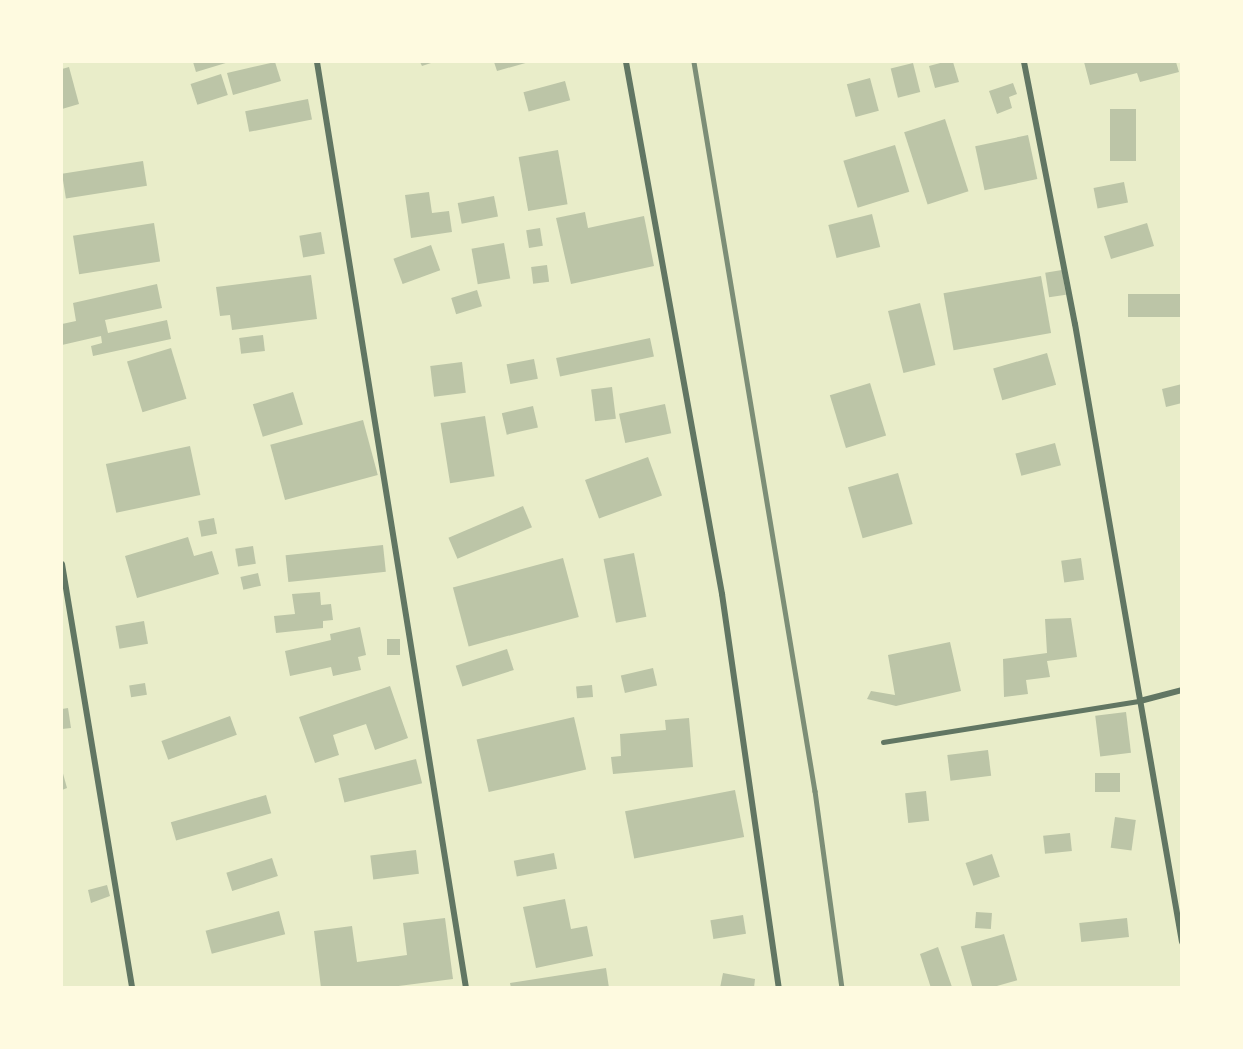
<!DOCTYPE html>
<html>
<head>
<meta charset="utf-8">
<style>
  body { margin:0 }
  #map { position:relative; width:1243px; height:1049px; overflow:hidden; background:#e9edc9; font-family:Overpass,sans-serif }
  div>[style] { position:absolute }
  .building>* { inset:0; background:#bcc5a7; transform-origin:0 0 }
  .service>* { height:4.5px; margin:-2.25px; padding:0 2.25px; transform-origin:2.25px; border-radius:2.25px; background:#617663 }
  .minor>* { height:6px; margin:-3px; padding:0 3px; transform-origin:3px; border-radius:3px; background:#617663 }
  .rail>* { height:4.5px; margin:-2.25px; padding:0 2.25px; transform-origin:2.25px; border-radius:2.25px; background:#7c8e77 }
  span { translate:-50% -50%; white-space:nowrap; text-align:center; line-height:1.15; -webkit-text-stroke:5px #fefae0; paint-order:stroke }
  .frame { position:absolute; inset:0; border:63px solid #fefae0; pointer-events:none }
</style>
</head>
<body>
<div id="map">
  <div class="building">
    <div style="clip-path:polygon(193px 62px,229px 62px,196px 72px)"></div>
    <div style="clip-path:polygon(275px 62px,281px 81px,233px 95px,227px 73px)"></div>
    <div style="clip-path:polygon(420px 62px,434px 62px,422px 66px)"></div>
    <div style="clip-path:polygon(494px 62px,529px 62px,497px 71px)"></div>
    <div style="clip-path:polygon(944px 62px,953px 62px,959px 82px,935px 88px,929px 66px)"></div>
    <div style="clip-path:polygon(1084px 62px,1176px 62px,1179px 72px,1140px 82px,1137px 73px,1090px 85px)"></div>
    <div style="left:913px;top:63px;width:30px;height:23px;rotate:76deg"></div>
    <div style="clip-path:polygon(69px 67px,79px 104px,62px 109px,62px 69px)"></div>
    <div style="left:221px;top:74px;width:22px;height:32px;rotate:72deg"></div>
    <div style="left:870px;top:78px;width:34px;height:24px;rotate:75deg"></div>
    <div style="left:565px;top:81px;width:20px;height:43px;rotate:75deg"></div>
    <div style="clip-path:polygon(1013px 83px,1017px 94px,1009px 97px,1012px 108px,997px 114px,989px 91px)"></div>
    <div style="left:308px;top:99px;width:21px;height:64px;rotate:79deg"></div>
    <div style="left:1110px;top:109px;width:26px;height:52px"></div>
    <div style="left:945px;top:119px;width:76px;height:43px;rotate:72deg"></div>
    <div style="left:1028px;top:135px;width:45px;height:54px;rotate:78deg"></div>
    <div style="left:895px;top:145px;width:49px;height:54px;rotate:73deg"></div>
    <div style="left:558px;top:150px;width:55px;height:40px;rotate:80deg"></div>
    <div style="left:143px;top:161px;width:25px;height:82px;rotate:81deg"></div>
    <div style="left:1124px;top:182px;width:21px;height:31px;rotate:79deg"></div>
    <div style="clip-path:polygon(429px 192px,432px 213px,449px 211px,452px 232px,411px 238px,405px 195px)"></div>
    <div style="left:494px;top:196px;width:21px;height:37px;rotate:79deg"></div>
    <div style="clip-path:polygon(585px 212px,588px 228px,644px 216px,654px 266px,571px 284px,556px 218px)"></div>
    <div style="left:872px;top:214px;width:34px;height:45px;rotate:76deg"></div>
    <div style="left:154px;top:223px;width:39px;height:82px;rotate:81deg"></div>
    <div style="left:1147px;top:223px;width:24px;height:45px;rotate:73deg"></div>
    <div style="left:540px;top:228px;width:18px;height:14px;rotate:81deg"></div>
    <div style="left:321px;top:232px;width:22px;height:22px;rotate:80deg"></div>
    <div style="left:504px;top:243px;width:36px;height:33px;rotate:80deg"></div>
    <div style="left:431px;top:245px;width:27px;height:40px;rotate:70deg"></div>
    <div style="left:547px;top:265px;width:17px;height:16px;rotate:83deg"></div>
    <div style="left:1062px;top:270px;width:25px;height:17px;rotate:81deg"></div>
    <div style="clip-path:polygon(311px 275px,317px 319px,232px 330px,230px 315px,220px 316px,216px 287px)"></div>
    <div style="left:1041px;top:276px;width:58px;height:99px;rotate:80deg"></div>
    <div style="clip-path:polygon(157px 284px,162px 308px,105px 320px,108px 333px,167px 320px,171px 339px,93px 356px,91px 346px,102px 343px,101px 336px,62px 345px,62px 324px,76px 321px,73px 303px)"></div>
    <div style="left:477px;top:290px;width:17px;height:27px;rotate:73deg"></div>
    <div style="left:1182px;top:294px;width:23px;height:54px;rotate:90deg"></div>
    <div style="left:920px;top:303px;width:64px;height:33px;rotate:76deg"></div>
    <div style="left:263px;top:335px;width:16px;height:24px;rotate:83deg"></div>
    <div style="left:650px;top:338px;width:19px;height:96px;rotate:78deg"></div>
    <div style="left:171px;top:348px;width:53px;height:46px;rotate:73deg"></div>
    <div style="left:1047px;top:353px;width:33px;height:56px;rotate:74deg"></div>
    <div style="left:534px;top:359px;width:20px;height:28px;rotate:79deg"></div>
    <div style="left:462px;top:362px;width:31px;height:32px;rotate:83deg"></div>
    <div style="left:870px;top:383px;width:55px;height:42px;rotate:73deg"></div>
    <div style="clip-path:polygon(1182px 384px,1182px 403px,1166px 407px,1162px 389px)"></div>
    <div style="left:612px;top:387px;width:32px;height:21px;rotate:83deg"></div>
    <div style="left:293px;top:392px;width:34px;height:42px;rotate:73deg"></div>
    <div style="left:665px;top:404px;width:30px;height:47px;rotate:78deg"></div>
    <div style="left:533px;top:406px;width:22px;height:32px;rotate:77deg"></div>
    <div style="left:485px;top:416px;width:61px;height:45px;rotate:81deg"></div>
    <div style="left:363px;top:420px;width:57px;height:96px;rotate:75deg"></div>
    <div style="left:1055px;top:443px;width:23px;height:41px;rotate:75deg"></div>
    <div style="left:190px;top:446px;width:50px;height:86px;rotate:78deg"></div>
    <div style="left:648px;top:457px;width:41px;height:67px;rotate:70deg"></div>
    <div style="left:898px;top:473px;width:53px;height:52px;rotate:74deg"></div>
    <div style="left:523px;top:506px;width:23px;height:81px;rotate:67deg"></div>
    <div style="left:214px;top:518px;width:16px;height:16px;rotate:79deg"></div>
    <div style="clip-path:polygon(188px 537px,194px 556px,212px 551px,219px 574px,137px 598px,125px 556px)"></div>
    <div style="left:383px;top:545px;width:27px;height:98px;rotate:84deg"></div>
    <div style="left:253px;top:546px;width:18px;height:18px;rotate:81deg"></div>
    <div style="left:634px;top:553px;width:65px;height:31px;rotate:79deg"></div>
    <div style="left:563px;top:558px;width:61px;height:114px;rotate:75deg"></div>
    <div style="left:1081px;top:558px;width:22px;height:20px;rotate:82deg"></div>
    <div style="left:258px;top:573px;width:13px;height:18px;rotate:77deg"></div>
    <div style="clip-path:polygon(320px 592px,321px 605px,331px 604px,333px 620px,323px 621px,323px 628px,276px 633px,274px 616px,295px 614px,292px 594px)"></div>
    <div style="clip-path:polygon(1071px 618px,1077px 657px,1047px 661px,1050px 677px,1026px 680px,1028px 694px,1004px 697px,1003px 659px,1047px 653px,1045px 619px)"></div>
    <div style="left:144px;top:621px;width:23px;height:29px;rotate:80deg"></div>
    <div style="clip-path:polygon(360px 627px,366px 655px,358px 657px,361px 670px,333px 676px,331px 667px,290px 676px,285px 651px,331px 640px,330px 634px)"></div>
    <div style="left:400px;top:639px;width:16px;height:13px;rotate:90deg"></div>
    <div style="clip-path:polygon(950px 642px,961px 691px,896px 706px,867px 699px,871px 691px,895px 695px,888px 655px)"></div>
    <div style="left:507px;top:649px;width:22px;height:54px;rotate:72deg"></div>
    <div style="left:653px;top:668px;width:18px;height:33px;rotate:77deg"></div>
    <div style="left:145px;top:683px;width:12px;height:16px;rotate:81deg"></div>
    <div style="left:592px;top:685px;width:12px;height:16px;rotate:85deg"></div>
    <div style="clip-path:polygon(390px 686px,408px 738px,375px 750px,366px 724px,333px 735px,339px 755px,315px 763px,299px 717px)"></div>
    <div style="clip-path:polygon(68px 708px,71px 728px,62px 729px,62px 709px)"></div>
    <div style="left:1126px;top:712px;width:41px;height:31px;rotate:83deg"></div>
    <div style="left:230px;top:716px;width:20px;height:73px;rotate:70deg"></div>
    <div style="left:574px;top:717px;width:54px;height:100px;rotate:77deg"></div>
    <div style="clip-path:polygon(689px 718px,693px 767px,613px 774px,611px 757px,621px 756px,620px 734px,666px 730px,665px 720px)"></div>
    <div style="left:988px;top:750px;width:26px;height:41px;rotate:83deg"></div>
    <div style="left:416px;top:759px;width:25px;height:80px;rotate:76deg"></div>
    <div style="clip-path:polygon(62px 770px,67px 788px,62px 790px)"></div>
    <div style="left:1095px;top:773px;width:25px;height:19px"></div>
    <div style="left:735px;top:790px;width:48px;height:112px;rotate:79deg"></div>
    <div style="left:926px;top:791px;width:30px;height:21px;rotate:84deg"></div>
    <div style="left:266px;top:795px;width:19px;height:99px;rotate:74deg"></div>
    <div style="left:1115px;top:817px;width:21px;height:31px;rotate:8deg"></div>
    <div style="left:1070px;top:833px;width:18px;height:27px;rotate:84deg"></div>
    <div style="left:416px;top:850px;width:24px;height:46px;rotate:83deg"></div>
    <div style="left:554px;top:853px;width:16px;height:41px;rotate:79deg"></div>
    <div style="left:992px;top:854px;width:24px;height:28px;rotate:71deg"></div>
    <div style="left:272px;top:858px;width:19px;height:48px;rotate:72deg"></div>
    <div style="clip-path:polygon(107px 885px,110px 896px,91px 903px,88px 890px)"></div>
    <div style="clip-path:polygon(565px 899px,571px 929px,587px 926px,593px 956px,536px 968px,523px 907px)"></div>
    <div style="left:279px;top:911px;width:24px;height:76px;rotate:75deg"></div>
    <div style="left:976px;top:912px;width:16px;height:16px;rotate:4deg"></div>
    <div style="left:743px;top:915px;width:19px;height:33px;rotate:81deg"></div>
    <div style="clip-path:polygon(445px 918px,453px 979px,383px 988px,321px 988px,314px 931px,352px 926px,357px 962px,407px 955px,403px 923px)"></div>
    <div style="left:1127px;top:918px;width:19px;height:48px;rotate:84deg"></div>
    <div style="left:1004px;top:934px;width:48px;height:45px;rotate:74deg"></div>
    <div style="clip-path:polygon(938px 947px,952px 987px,950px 988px,931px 988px,920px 954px)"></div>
    <div style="clip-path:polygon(606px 968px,609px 988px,511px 988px,510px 983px)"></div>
    <div style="clip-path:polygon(723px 973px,755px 979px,754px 988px,720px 988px)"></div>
  </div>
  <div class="service">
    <div style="left:883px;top:742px;width:260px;rotate:-9.1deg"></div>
  </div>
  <div class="minor">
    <div style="left:317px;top:62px;width:938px;rotate:80.86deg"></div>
    <div style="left:626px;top:62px;width:541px;rotate:79.77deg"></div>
    <div style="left:722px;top:594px;width:398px;rotate:81.8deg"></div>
    <div style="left:1024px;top:62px;width:267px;rotate:79deg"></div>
    <div style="left:1075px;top:324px;width:627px;rotate:80.18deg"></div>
    <div style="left:62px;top:564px;width:430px;rotate:80.6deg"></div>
    <div style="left:1140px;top:701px;width:43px;rotate:-14.7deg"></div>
  </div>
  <div class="rail">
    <div style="left:694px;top:62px;width:739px;rotate:80.58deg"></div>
    <div style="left:815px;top:791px;width:199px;rotate:82.2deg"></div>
  </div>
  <div class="frame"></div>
</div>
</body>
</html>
